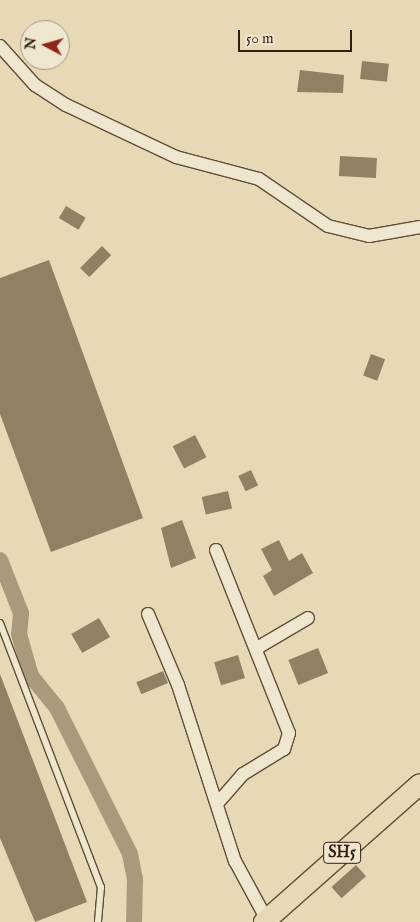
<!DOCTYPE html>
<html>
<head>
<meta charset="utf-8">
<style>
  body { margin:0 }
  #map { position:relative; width:420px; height:922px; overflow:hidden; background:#e7d9b6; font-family:"IM FELL English",serif }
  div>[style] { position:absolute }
  .canal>* { height:16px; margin:-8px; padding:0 8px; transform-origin:8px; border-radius:8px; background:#aa9a7c }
  .building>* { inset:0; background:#918064; transform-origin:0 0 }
  .roads { filter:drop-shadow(1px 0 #614e36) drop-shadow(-1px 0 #614e36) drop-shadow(0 1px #614e36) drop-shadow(0 -1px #614e36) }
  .lane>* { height:6px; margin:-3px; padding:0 3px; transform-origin:3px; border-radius:3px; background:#efe6d0 }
  .street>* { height:12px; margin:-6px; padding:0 6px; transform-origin:6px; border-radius:6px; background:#efe6d0 }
  .primary>* { height:20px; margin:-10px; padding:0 10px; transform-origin:10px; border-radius:10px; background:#e7d9b6 }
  span { translate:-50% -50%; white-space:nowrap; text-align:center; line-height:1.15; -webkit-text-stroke:4px #efe6d0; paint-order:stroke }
  .shield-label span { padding:1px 4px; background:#efe6d0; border:1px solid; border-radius:4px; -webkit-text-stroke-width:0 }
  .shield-label { font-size:16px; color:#341f0c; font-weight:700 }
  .north { position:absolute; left:20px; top:20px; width:50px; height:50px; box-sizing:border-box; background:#efe6d0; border:1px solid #a49682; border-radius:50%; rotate:276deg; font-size:14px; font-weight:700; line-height:20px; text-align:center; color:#341f0c }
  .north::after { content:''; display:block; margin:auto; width:18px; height:22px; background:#8f2418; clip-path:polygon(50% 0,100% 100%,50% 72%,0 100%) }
  .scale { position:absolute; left:238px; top:30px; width:114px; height:22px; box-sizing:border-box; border:2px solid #341f0c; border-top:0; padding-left:6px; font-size:15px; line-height:18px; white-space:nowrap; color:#341f0c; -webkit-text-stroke:4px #efe6d0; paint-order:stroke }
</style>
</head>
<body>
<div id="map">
  <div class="canal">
    <div style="left:0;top:560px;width:57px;rotate:68.4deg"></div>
    <div style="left:21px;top:613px;width:21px;rotate:95deg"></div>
    <div style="left:19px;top:634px;width:44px;rotate:74.1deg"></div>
    <div style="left:31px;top:676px;width:41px;rotate:50.9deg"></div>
    <div style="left:57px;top:708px;width:163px;rotate:63.4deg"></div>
    <div style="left:130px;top:854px;width:25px;rotate:79deg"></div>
    <div style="left:135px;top:879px;width:43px;rotate:91.3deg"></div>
  </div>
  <div class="building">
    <div style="left:362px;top:61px;width:27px;height:18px;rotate:6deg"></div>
    <div style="clip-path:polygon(300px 70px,344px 75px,343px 93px,297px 92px)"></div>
    <div style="left:340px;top:156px;width:37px;height:20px;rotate:3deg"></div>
    <div style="left:66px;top:206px;width:23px;height:14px;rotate:31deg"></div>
    <div style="left:102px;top:246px;width:13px;height:31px;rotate:45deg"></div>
    <div style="clip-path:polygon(49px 260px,143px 518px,51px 552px,0 414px,0 278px)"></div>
    <div style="left:371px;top:354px;width:15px;height:23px;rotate:20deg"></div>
    <div style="left:195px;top:435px;width:25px;height:25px;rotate:63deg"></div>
    <div style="left:251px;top:470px;width:17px;height:14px;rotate:65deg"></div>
    <div style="left:228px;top:491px;width:18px;height:27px;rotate:77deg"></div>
    <div style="clip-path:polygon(182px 520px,196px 558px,171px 568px,161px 528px)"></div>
    <div style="clip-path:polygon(279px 540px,289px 561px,302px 553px,313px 573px,274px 596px,263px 576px,272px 570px,261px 549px)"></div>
    <div style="left:99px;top:618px;width:22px;height:32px;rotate:60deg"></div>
    <div style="left:318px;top:648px;width:27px;height:32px;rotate:68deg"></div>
    <div style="left:238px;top:655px;width:24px;height:25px;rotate:73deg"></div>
    <div style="left:163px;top:671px;width:13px;height:29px;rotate:67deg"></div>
    <div style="clip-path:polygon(0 674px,87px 902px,35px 922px,0 838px)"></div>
    <div style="left:356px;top:865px;width:15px;height:33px;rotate:48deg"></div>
  </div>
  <div class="roads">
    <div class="lane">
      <div style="left:0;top:623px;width:283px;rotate:69.1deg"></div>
      <div style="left:101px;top:887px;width:35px;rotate:95deg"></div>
    </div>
    <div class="street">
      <div style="left:0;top:46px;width:52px;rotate:48.1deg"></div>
      <div style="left:35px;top:85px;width:37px;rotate:33deg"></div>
      <div style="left:66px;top:105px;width:122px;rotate:25.3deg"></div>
      <div style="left:176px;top:157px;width:86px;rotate:14.8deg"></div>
      <div style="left:259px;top:179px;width:83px;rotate:34.3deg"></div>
      <div style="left:328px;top:226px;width:42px;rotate:13.7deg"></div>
      <div style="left:369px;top:236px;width:52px;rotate:-10deg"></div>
      <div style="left:216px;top:550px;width:197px;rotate:68.3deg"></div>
      <div style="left:289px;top:733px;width:17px;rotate:107deg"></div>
      <div style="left:284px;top:749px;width:48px;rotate:148.6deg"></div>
      <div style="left:243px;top:774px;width:40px;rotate:131deg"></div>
      <div style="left:148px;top:614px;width:77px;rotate:67.1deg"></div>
      <div style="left:178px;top:685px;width:185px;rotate:72.1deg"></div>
      <div style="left:235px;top:861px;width:67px;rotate:61.5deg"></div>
      <div style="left:257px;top:648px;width:59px;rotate:-30.5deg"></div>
    </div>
    <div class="primary">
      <div style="left:264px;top:922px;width:208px;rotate:-41.5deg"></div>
    </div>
  </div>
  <div class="shield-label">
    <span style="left:342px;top:853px">SH5</span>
  </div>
  <div class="north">N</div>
  <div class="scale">50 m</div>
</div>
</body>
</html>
